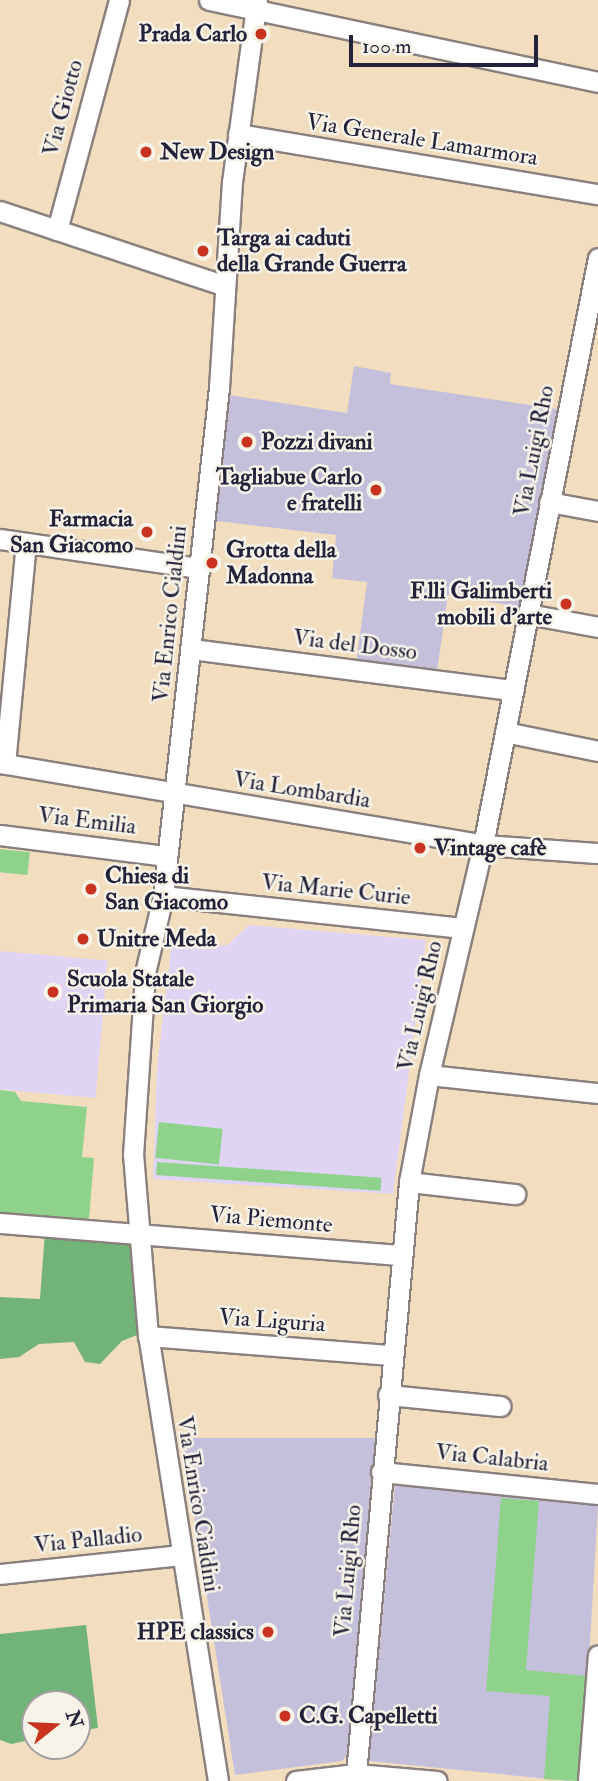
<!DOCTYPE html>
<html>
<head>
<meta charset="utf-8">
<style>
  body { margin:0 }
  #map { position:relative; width:598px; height:1781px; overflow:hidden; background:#f3ddbf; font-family:"IM FELL Double Pica",serif }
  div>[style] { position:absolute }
  .built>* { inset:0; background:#e0d4f4; transform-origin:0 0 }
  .industrial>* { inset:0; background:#c4c0db }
  .green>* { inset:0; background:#8ed28b; transform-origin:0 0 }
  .forest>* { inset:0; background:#72b477 }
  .roads { filter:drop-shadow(2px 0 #8a807d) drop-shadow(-2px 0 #8a807d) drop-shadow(0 2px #8a807d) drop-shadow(0 -2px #8a807d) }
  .minor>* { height:19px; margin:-9.5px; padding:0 9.5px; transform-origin:9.5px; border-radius:9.5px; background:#fff }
  .dots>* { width:19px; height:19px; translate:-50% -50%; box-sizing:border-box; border:4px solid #f7f3e8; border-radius:50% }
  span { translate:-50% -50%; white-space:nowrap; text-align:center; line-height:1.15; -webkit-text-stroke:5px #f7f3e8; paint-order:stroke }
  .poi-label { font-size:23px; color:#22223b; font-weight:700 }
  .right { translate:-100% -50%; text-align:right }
  .left { translate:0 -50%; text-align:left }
  .street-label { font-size:23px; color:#22223b }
  .north { position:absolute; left:21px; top:1690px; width:70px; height:70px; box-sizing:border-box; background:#f7f3e8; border:2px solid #a29fa3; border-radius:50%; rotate:72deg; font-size:19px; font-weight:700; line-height:28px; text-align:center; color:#22223b }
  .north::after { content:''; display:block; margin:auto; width:24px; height:32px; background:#c8321e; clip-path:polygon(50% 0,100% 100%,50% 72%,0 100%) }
  .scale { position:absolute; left:349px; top:35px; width:189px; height:32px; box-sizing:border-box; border:4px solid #22223b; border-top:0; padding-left:9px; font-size:21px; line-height:24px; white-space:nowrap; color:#22223b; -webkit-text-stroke:5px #f7f3e8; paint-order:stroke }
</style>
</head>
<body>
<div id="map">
  <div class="built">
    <div style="clip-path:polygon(249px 925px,426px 940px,393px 1194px,153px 1179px,157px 1068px,172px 942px,226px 946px)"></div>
    <div style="left:0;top:951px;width:108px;height:138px;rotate:5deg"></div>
  </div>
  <div class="industrial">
    <div style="clip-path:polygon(354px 366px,391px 373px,390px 384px,564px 410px,526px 608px,448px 595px,436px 678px,356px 665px,367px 582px,332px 578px,336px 535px,208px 520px,222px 394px,347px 413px)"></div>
    <div style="clip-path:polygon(182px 1438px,376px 1438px,349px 1752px,342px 1761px,235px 1775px)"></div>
    <div style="clip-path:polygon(395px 1484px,598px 1506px,588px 1676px,569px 1781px,369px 1761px)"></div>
  </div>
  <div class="green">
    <div style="left:0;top:849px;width:30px;height:23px;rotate:6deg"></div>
    <div style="clip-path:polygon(0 1090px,15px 1092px,21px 1101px,87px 1107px,82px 1157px,94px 1158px,89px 1219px,0 1212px)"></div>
    <div style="left:159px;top:1122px;width:64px;height:36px;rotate:6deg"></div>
    <div style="left:157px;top:1162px;width:225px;height:13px;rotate:4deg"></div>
    <div style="clip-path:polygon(501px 1498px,539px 1501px,526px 1670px,588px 1676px,579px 1781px,544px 1779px,550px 1696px,486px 1691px)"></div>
  </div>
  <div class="forest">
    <div style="clip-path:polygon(45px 1232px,131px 1238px,142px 1333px,122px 1341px,100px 1364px,85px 1362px,74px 1342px,39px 1344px,19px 1357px,0 1359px,0 1297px,40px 1299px)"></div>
    <div style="clip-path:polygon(86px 1625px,98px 1728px,77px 1731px,77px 1704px,35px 1704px,35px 1739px,11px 1744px,0 1740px,0 1634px)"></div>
  </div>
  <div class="roads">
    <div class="minor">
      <div style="left:209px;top:0;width:398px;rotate:11.9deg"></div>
      <div style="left:238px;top:134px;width:365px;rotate:9.5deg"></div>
      <div style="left:0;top:211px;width:237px;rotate:18.4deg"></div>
      <div style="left:57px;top:230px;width:238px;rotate:-74.9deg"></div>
      <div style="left:549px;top:502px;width:50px;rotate:10.4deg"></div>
      <div style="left:0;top:539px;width:202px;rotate:8.3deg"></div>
      <div style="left:528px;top:614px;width:71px;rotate:10.5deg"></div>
      <div style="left:191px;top:649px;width:325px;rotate:7.3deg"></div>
      <div style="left:505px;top:732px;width:95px;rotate:11.5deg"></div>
      <div style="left:0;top:763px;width:490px;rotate:9.6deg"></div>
      <div style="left:483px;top:845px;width:115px;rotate:4deg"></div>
      <div style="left:5px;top:764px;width:222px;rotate:-84.6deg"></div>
      <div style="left:0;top:835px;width:168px;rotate:7.2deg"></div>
      <div style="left:163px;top:896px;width:301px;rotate:6.1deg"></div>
      <div style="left:429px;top:1075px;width:170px;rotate:6.1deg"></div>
      <div style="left:409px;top:1182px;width:107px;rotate:6.5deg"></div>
      <div style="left:0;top:1223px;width:400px;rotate:4.6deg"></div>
      <div style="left:148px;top:1336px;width:244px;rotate:4.5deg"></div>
      <div style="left:388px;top:1395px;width:113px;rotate:5.6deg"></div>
      <div style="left:381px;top:1472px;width:218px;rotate:5.8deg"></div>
      <div style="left:0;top:1574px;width:182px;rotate:-6deg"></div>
      <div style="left:356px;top:1774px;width:594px;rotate:-84.88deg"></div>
      <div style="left:409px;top:1182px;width:109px;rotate:-79.4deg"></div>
      <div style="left:429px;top:1075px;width:236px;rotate:-76.8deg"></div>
      <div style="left:483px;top:845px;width:598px;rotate:-78.92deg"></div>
      <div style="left:218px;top:1781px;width:450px;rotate:-98.9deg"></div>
      <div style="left:148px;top:1336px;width:182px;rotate:-94.7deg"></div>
      <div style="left:133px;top:1155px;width:182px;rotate:-86.2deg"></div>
      <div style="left:145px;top:973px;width:79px;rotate:-76.8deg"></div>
      <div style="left:163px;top:896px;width:511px;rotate:-83.71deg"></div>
      <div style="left:219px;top:388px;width:206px;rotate:-86.4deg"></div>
      <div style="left:232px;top:182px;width:184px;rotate:-82.2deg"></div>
      <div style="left:296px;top:1781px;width:60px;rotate:-6.7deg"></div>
      <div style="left:356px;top:1774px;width:81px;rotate:4.9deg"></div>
      <div style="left:588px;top:1781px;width:126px;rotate:-85.5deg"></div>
    </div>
  </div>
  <div class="dots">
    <div style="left:261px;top:34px;background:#c8321e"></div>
    <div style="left:146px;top:152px;background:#c8321e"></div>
    <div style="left:203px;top:251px;background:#c8321e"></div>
    <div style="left:247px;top:442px;background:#c8321e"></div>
    <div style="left:376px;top:490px;background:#c8321e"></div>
    <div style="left:147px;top:532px;background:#c8321e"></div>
    <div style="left:212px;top:563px;background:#c8321e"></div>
    <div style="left:566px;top:604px;background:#c8321e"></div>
    <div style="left:420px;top:848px;background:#c8321e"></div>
    <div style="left:91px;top:889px;background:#c8321e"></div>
    <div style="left:83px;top:939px;background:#c8321e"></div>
    <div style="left:53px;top:992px;background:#c8321e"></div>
    <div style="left:268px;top:1632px;background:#c8321e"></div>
    <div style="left:285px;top:1716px;background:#c8321e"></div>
  </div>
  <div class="poi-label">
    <span class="right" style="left:247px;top:34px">Prada Carlo</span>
    <span class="left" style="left:160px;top:152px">New Design</span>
    <span class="left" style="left:217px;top:251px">Targa ai caduti<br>della Grande Guerra</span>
    <span class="left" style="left:261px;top:442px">Pozzi divani</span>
    <span class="right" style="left:362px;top:490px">Tagliabue Carlo<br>e fratelli</span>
    <span class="right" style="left:133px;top:532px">Farmacia<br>San Giacomo</span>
    <span class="left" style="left:226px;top:563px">Grotta della<br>Madonna</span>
    <span class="right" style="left:552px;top:604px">F.lli Galimberti<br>mobili d'arte</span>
    <span class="left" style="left:434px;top:848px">Vintage cafè</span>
    <span class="left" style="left:105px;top:889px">Chiesa di<br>San Giacomo</span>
    <span class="left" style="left:97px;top:939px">Unitre Meda</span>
    <span class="left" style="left:67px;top:992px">Scuola Statale<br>Primaria San Giorgio</span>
    <span class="right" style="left:254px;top:1632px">HPE classics</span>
    <span class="left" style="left:299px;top:1716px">C.G. Capelletti</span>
  </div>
  <div class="street-label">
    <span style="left:63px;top:108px;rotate:-75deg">Via Giotto</span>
    <span style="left:422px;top:140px;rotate:9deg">Via Generale Lamarmora</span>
    <span style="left:534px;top:451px;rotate:-79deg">Via Luigi Rho</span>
    <span style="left:170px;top:614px;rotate:-84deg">Via Enrico Cialdini</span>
    <span style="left:355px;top:645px;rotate:7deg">Via del Dosso</span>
    <span style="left:302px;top:790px;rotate:9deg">Via Lombardia</span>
    <span style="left:87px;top:821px;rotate:7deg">Via Emilia</span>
    <span style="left:336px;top:890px;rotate:6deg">Via Marie Curie</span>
    <span style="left:420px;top:1006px;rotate:-77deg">Via Luigi Rho</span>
    <span style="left:271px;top:1220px;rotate:5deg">Via Piemonte</span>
    <span style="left:272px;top:1321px;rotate:4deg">Via Liguria</span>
    <span style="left:492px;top:1458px;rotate:6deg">Via Calabria</span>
    <span style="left:198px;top:1504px;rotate:81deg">Via Enrico Cialdini</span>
    <span style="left:88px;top:1540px;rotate:-6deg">Via Palladio</span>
    <span style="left:348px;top:1571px;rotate:-85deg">Via Luigi Rho</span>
  </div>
  <div class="north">N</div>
  <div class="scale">100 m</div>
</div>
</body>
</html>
